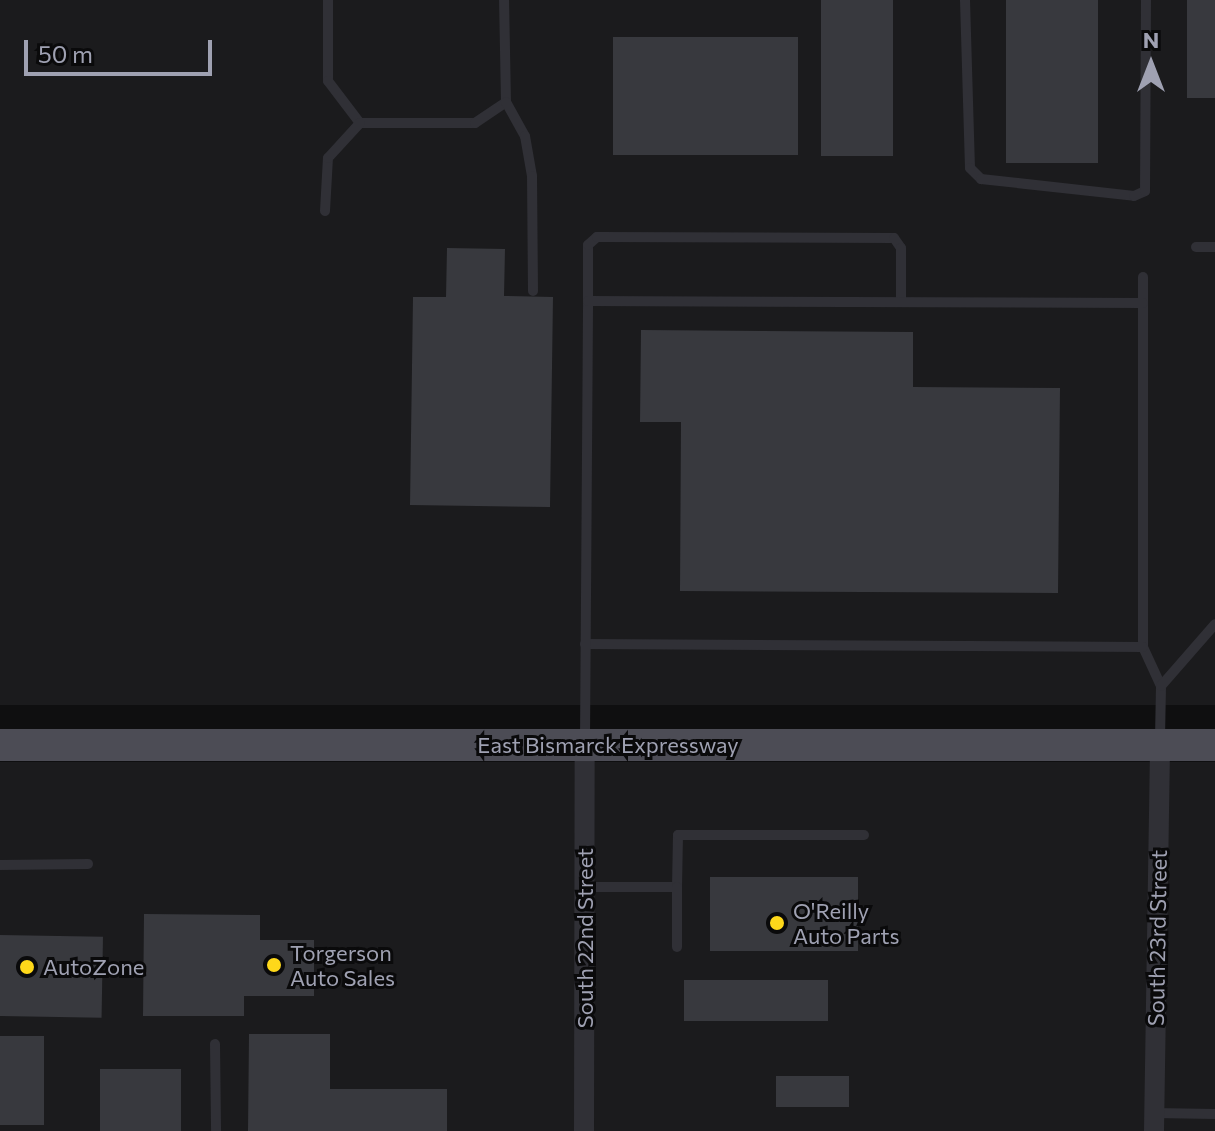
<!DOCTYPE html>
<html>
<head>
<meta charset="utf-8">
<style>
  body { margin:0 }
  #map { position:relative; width:1215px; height:1131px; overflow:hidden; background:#0f0f10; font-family:Commissioner,sans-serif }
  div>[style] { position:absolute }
  .built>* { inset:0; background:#1b1b1d; transform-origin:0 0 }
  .building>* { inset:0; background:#38393e; transform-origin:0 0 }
  .lane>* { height:10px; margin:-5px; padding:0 5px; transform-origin:5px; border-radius:5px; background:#303036 }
  .street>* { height:20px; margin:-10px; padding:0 10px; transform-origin:10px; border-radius:10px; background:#303036 }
  .primary>* { height:32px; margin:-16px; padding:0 16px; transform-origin:16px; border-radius:16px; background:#4c4c55 }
  .dots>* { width:22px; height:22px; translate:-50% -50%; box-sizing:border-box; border:4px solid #0a0a0b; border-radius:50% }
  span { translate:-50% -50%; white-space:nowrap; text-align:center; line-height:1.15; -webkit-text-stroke:6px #0a0a0b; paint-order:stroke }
  .street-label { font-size:22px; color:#9fa1b2 }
  .poi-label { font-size:22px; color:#9fa1b2 }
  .left { translate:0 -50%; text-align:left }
  .north { position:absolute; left:1111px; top:24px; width:80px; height:80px; -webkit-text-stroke:6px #0a0a0b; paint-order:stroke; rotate:0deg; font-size:22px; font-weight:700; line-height:32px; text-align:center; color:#9fa1b2 }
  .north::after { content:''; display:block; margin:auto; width:28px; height:36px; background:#9fa1b2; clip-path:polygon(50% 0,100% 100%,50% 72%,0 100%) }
  .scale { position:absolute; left:24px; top:40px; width:188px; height:36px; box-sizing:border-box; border:4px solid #9fa1b2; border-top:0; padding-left:10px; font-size:24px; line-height:28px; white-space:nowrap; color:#9fa1b2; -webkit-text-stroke:6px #0a0a0b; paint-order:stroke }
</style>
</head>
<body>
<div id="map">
  <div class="built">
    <div style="left:0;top:0;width:1215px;height:705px"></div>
    <div style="left:0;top:762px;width:1215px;height:369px"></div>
  </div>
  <div class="building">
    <div style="left:821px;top:0;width:72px;height:156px"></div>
    <div style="left:1006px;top:0;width:92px;height:163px"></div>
    <div style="left:1187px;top:0;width:28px;height:98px"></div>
    <div style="left:613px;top:37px;width:185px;height:118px"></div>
    <div style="clip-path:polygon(447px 248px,505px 249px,504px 296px,553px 297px,550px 507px,410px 505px,413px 297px,446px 297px)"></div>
    <div style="clip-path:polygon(641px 330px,913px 332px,913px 387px,1060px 388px,1058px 593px,680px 591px,681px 422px,640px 422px)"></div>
    <div style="left:710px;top:877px;width:148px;height:74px"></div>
    <div style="clip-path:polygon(144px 914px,260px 915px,260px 940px,314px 940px,314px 996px,244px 996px,244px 1016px,143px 1016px)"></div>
    <div style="left:0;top:935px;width:103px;height:81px;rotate:1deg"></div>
    <div style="left:684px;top:980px;width:144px;height:41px"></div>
    <div style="clip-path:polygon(249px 1034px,330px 1034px,330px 1089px,447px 1089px,447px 1131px,248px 1131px)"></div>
    <div style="left:0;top:1036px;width:44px;height:89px"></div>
    <div style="left:100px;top:1069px;width:81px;height:62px"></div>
    <div style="left:776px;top:1076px;width:73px;height:31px"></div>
  </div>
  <div class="lane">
    <div style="left:328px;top:0;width:81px;rotate:90deg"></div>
    <div style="left:328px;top:81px;width:53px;rotate:52.7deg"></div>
    <div style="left:360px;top:123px;width:115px"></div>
    <div style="left:475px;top:123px;width:37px;rotate:-34deg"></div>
    <div style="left:506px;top:102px;width:102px;rotate:-91.1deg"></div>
    <div style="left:965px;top:0;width:168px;rotate:88.3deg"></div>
    <div style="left:970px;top:168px;width:16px;rotate:45deg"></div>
    <div style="left:981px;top:179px;width:154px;rotate:6.3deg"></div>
    <div style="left:1134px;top:196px;width:12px;rotate:-24deg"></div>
    <div style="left:1145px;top:191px;width:191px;rotate:-89.7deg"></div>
    <div style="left:506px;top:102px;width:39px;rotate:61deg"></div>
    <div style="left:525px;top:136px;width:41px;rotate:80.1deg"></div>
    <div style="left:532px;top:176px;width:115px;rotate:89.5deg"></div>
    <div style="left:325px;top:211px;width:53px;rotate:-86.8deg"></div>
    <div style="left:328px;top:158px;width:47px;rotate:-47.6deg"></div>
    <div style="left:1196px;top:247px;width:19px"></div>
    <div style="left:1143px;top:277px;width:370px;rotate:90deg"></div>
    <div style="left:1143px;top:647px;width:43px;rotate:65.2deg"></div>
    <div style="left:1161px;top:686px;width:53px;rotate:91.1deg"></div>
    <div style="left:588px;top:301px;width:56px;rotate:-90deg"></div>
    <div style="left:588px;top:245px;width:12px;rotate:-42deg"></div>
    <div style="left:597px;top:237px;width:297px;rotate:0.2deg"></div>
    <div style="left:894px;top:238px;width:12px;rotate:55deg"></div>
    <div style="left:901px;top:248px;width:54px;rotate:90deg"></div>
    <div style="left:585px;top:644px;width:558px;rotate:0.31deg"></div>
    <div style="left:1161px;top:686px;width:82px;rotate:-48.9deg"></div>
    <div style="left:585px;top:740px;width:439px;rotate:-89.6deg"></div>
    <div style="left:588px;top:301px;width:555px;rotate:0.21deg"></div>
    <div style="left:0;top:865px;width:88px;rotate:-0.7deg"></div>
    <div style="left:585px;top:887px;width:92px"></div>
    <div style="left:677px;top:887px;width:52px;rotate:-88.9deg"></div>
    <div style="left:678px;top:835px;width:186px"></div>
    <div style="left:677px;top:947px;width:60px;rotate:-90deg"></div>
    <div style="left:215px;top:1044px;width:87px;rotate:89.3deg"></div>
    <div style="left:1154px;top:1113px;width:61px;rotate:0.9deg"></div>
  </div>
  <div class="street">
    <div style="left:584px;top:1131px;width:386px;rotate:-89.9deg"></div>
    <div style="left:1154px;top:1131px;width:386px;rotate:-89.1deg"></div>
  </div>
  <div class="primary">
    <div style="left:0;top:745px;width:1215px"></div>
  </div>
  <div class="dots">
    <div style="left:777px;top:923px;background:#fed81a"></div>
    <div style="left:274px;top:965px;background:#fed81a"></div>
    <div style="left:27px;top:967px;background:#fed81a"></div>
  </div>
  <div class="street-label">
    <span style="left:608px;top:745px">East Bismarck Expressway</span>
    <span style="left:585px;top:938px;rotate:-90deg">South 22nd Street</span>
    <span style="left:1157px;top:938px;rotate:-89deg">South 23rd Street</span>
  </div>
  <div class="poi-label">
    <span class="left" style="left:793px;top:923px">O'Reilly<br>Auto Parts</span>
    <span class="left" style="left:290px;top:965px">Torgerson<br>Auto Sales</span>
    <span class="left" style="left:43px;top:967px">AutoZone</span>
  </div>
  <div class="north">N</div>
  <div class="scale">50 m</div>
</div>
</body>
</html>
